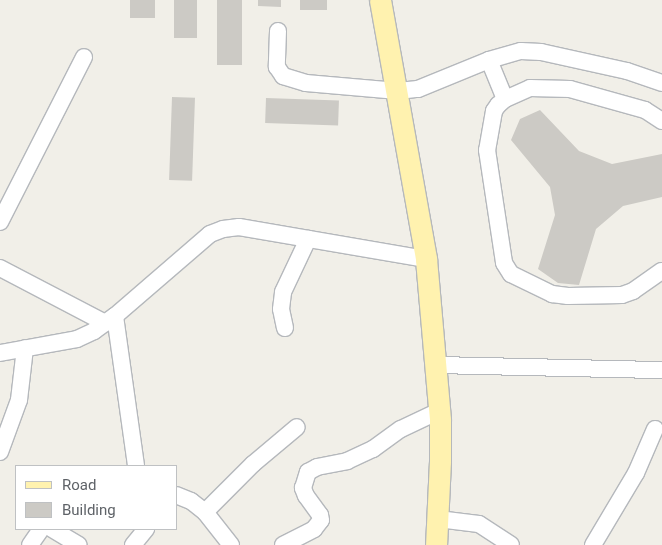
<!DOCTYPE html>
<html>
<head>
<meta charset="utf-8">
<style>
  body { margin:0 }
  #map { position:relative; width:662px; height:545px; overflow:hidden; background:#f1efe8; font-family:Roboto,sans-serif }
  div>[style] { position:absolute }
  .building>* { inset:0; background:#cccac5; transform-origin:0 0 }
  .roads { filter:drop-shadow(1px 0 #b5b8bc) drop-shadow(-1px 0 #b5b8bc) drop-shadow(0 1px #b5b8bc) drop-shadow(0 -1px #b5b8bc) }
  .minor>* { height:16px; margin:-8px; padding:0 8px; transform-origin:8px; border-radius:8px; background:#fff }
  .major>* { height:21px; margin:-10.5px; padding:0 10.5px; transform-origin:10.5px; border-radius:10.5px; background:#fff2af }
  span { translate:-50% -50%; white-space:nowrap; text-align:center; line-height:1.15; -webkit-text-stroke:4.5px #fff; paint-order:stroke }
  .legend { position:absolute; left:15px; top:465px; width:162px; height:65px; box-sizing:border-box; background:#fff; border:1px solid #bfc1c3; margin:0; padding:6px 9px; list-style:none; font-size:15px; color:#5f6368 }
  .legend li { display:flex; align-items:center; gap:10px; height:25px }
  .legend b { width:25px; border:1px solid #bfc1c3 }
</style>
</head>
<body>
<div id="map">
  <div class="building">
    <div style="left:130px;top:0;width:25px;height:18px"></div>
    <div style="left:174px;top:0;width:23px;height:38px"></div>
    <div style="left:217px;top:0;width:25px;height:65px"></div>
    <div style="clip-path:polygon(258px 0,281px 0,281px 7px,258px 6px)"></div>
    <div style="left:300px;top:0;width:27px;height:10px"></div>
    <div style="left:172px;top:97px;width:23px;height:83px;rotate:2deg"></div>
    <div style="left:266px;top:98px;width:73px;height:25px;rotate:2deg"></div>
    <div style="clip-path:polygon(540px 110px,579px 151px,612px 164px,662px 154px,662px 197px,623px 206px,596px 229px,579px 285px,558px 283px,538px 269px,555px 215px,550px 187px,511px 140px,520px 119px)"></div>
  </div>
  <div class="roads">
    <div class="minor">
      <div style="left:278px;top:31px;width:36px;rotate:92deg"></div>
      <div style="left:277px;top:67px;width:11px;rotate:56deg"></div>
      <div style="left:283px;top:76px;width:24px;rotate:17deg"></div>
      <div style="left:306px;top:83px;width:92px;rotate:5deg"></div>
      <div style="left:398px;top:91px;width:20px;rotate:-6deg"></div>
      <div style="left:418px;top:89px;width:77px;rotate:-22.2deg"></div>
      <div style="left:489px;top:60px;width:33px;rotate:-16deg"></div>
      <div style="left:521px;top:51px;width:20px;rotate:3deg"></div>
      <div style="left:541px;top:52px;width:88px;rotate:12.5deg"></div>
      <div style="left:627px;top:71px;width:37px;rotate:19deg"></div>
      <div style="left:489px;top:60px;width:42px;rotate:67.7deg"></div>
      <div style="left:662px;top:121px;width:20px;rotate:-147deg"></div>
      <div style="left:645px;top:110px;width:78px;rotate:-164.4deg"></div>
      <div style="left:570px;top:89px;width:40px;rotate:-178.6deg"></div>
      <div style="left:530px;top:88px;width:27px;rotate:156deg"></div>
      <div style="left:505px;top:99px;width:9px;rotate:139deg"></div>
      <div style="left:498px;top:105px;width:7px;rotate:124deg"></div>
      <div style="left:494px;top:111px;width:40px;rotate:100deg"></div>
      <div style="left:487px;top:150px;width:114px;rotate:81.4deg"></div>
      <div style="left:504px;top:263px;width:13px;rotate:58deg"></div>
      <div style="left:511px;top:274px;width:46px;rotate:26deg"></div>
      <div style="left:552px;top:294px;width:16px;rotate:7deg"></div>
      <div style="left:568px;top:296px;width:54px;rotate:-1.1deg"></div>
      <div style="left:622px;top:295px;width:12px;rotate:-20deg"></div>
      <div style="left:633px;top:291px;width:35px;rotate:-35deg"></div>
      <div style="left:0;top:222px;width:185px;rotate:-63deg"></div>
      <div style="left:0;top:268px;width:119px;rotate:27.6deg"></div>
      <div style="left:115px;top:316px;width:151px;rotate:82deg"></div>
      <div style="left:285px;top:328px;width:19px;rotate:-102deg"></div>
      <div style="left:281px;top:309px;width:17px;rotate:-83deg"></div>
      <div style="left:283px;top:292px;width:59px;rotate:-64.7deg"></div>
      <div style="left:0;top:353px;width:78px;rotate:-10.3deg"></div>
      <div style="left:77px;top:339px;width:19px;rotate:-25deg"></div>
      <div style="left:94px;top:331px;width:26px;rotate:-36deg"></div>
      <div style="left:115px;top:316px;width:125px;rotate:-40.8deg"></div>
      <div style="left:210px;top:234px;width:14px;rotate:-21deg"></div>
      <div style="left:223px;top:229px;width:16px;rotate:-7deg"></div>
      <div style="left:239px;top:227px;width:190px;rotate:9.7deg"></div>
      <div style="left:436px;top:365px;width:226px;rotate:1.3deg"></div>
      <div style="left:0;top:452px;width:55px;rotate:-69.9deg"></div>
      <div style="left:19px;top:400px;width:52px;rotate:-83.4deg"></div>
      <div style="left:176px;top:495px;width:16px;rotate:22deg"></div>
      <div style="left:191px;top:501px;width:18px;rotate:38deg"></div>
      <div style="left:205px;top:512px;width:42px;rotate:51.8deg"></div>
      <div style="left:205px;top:512px;width:68px;rotate:-45deg"></div>
      <div style="left:253px;top:464px;width:57px;rotate:-40.1deg"></div>
      <div style="left:438px;top:519px;width:41px;rotate:7deg"></div>
      <div style="left:479px;top:524px;width:38px;rotate:33deg"></div>
      <div style="left:52px;top:529px;width:31px;rotate:31deg"></div>
      <div style="left:30px;top:545px;width:19px;rotate:-55deg"></div>
      <div style="left:133px;top:545px;width:21px;rotate:-51deg"></div>
      <div style="left:283px;top:545px;width:35px;rotate:-27deg"></div>
      <div style="left:314px;top:529px;width:11px;rotate:-52deg"></div>
      <div style="left:321px;top:520px;width:5px;rotate:-101deg"></div>
      <div style="left:320px;top:515px;width:24px;rotate:-126deg"></div>
      <div style="left:306px;top:496px;width:9px;rotate:-111deg"></div>
      <div style="left:303px;top:488px;width:17px;rotate:-73deg"></div>
      <div style="left:308px;top:472px;width:10px;rotate:-29deg"></div>
      <div style="left:317px;top:467px;width:31px;rotate:-11deg"></div>
      <div style="left:347px;top:461px;width:29px;rotate:-25deg"></div>
      <div style="left:373px;top:449px;width:34px;rotate:-36deg"></div>
      <div style="left:401px;top:429px;width:42px;rotate:-25.3deg"></div>
      <div style="left:593px;top:545px;width:84px;rotate:-59.2deg"></div>
      <div style="left:636px;top:473px;width:48px;rotate:-66.6deg"></div>
    </div>
    <div class="major">
      <div style="left:380px;top:0;width:263px;rotate:79.9deg"></div>
      <div style="left:426px;top:259px;width:162px;rotate:85deg"></div>
      <div style="left:440px;top:420px;width:41px;rotate:90deg"></div>
      <div style="left:440px;top:461px;width:84px;rotate:92.7deg"></div>
    </div>
  </div>
  <ul class="legend">
  <li><b style="height:6px;background:#fff2af"></b>Road</li>
  <li><b style="height:14px;background:#cccac5"></b>Building</li>
  </ul>
</div>
</body>
</html>
